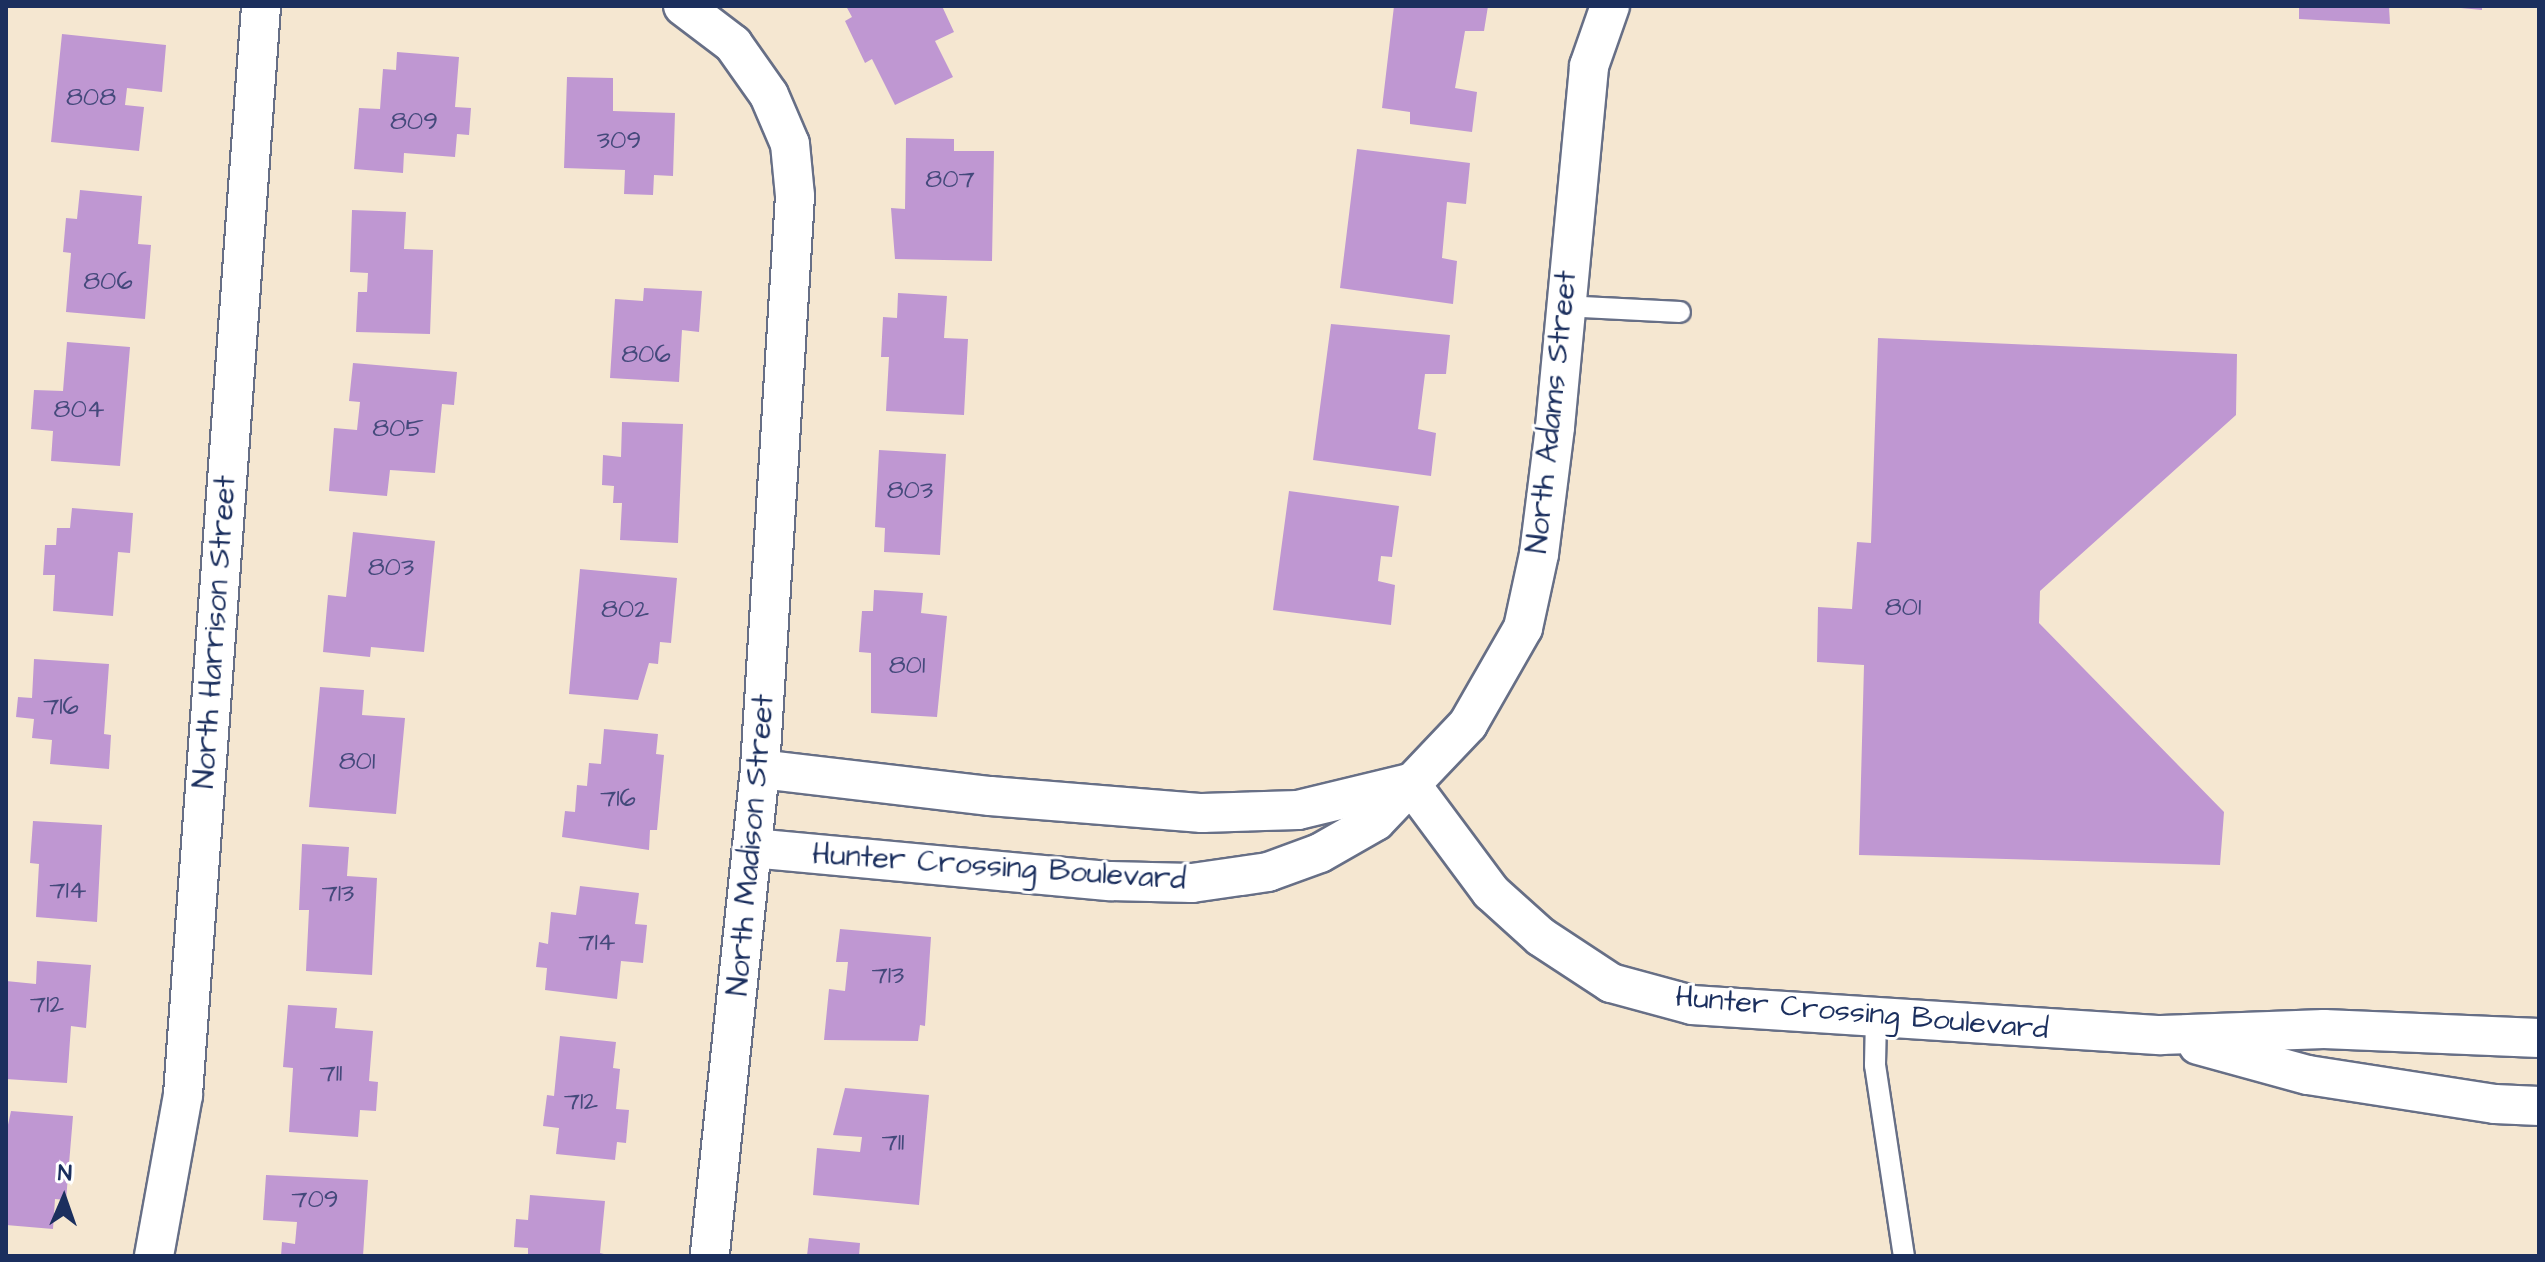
<!DOCTYPE html>
<html>
<head>
<meta charset="utf-8">
<style>
  body { margin:0 }
  #map { position:relative; width:2545px; height:1262px; overflow:hidden; background:#f5e7d1; font-family:"Architects Daughter",sans-serif }
  div>[style] { position:absolute }
  .building>* { inset:0; background:#bf97d2 }
  .roads { filter:drop-shadow(2px 0 #676f86) drop-shadow(-2px 0 #676f86) drop-shadow(0 2px #676f86) drop-shadow(0 -2px #676f86) }
  .lane>* { height:20px; margin:-10px; padding:0 10px; transform-origin:10px; border-radius:10px; background:#fff }
  .street>* { height:38px; margin:-19px; padding:0 19px; transform-origin:19px; border-radius:19px; background:#fff }
  span { translate:-50% -50%; white-space:nowrap; text-align:center; line-height:1.15; -webkit-text-stroke:6px #fff; paint-order:stroke }
  .number-label { font-size:26px; color:#44497b }
  .number-label span { -webkit-text-stroke-width:0 }
  .street-label { font-size:30px; color:#1b2f5e }
  .frame { position:absolute; inset:0; border:8px solid #1b2f5e; pointer-events:none }
  .north { position:absolute; left:24px; top:1158px; width:80px; height:80px; -webkit-text-stroke:6px #fff; paint-order:stroke; rotate:2deg; font-size:22px; font-weight:700; line-height:32px; text-align:center; color:#1b2f5e }
  .north::after { content:''; display:block; margin:auto; width:28px; height:36px; background:#1b2f5e; clip-path:polygon(50% 0,100% 100%,50% 72%,0 100%) }
</style>
</head>
<body>
<div id="map">
  <div class="building">
    <div style="clip-path:polygon(846px 6px,942px 6px,954px 32px,935px 41px,953px 77px,895px 105px,872px 59px,865px 63px,845px 21px,852px 17px)"></div>
    <div style="clip-path:polygon(1394px 6px,1488px 6px,1484px 31px,1465px 31px,1455px 88px,1477px 92px,1472px 132px,1410px 124px,1410px 112px,1382px 108px)"></div>
    <div style="clip-path:polygon(2299px 6px,2389px 6px,2390px 24px,2299px 19px)"></div>
    <div style="clip-path:polygon(2461px 6px,2482px 6px,2482px 10px,2461px 8px)"></div>
    <div style="clip-path:polygon(62px 34px,166px 45px,162px 92px,127px 88px,125px 105px,144px 107px,139px 151px,51px 142px)"></div>
    <div style="clip-path:polygon(397px 52px,459px 57px,455px 107px,471px 108px,469px 135px,457px 134px,455px 157px,404px 153px,403px 173px,354px 169px,359px 108px,380px 109px,383px 69px,396px 70px)"></div>
    <div style="clip-path:polygon(567px 77px,613px 78px,613px 111px,675px 113px,673px 176px,654px 175px,653px 195px,624px 194px,625px 170px,564px 168px)"></div>
    <div style="clip-path:polygon(906px 138px,954px 139px,954px 151px,994px 151px,992px 261px,895px 259px,891px 208px,905px 209px)"></div>
    <div style="clip-path:polygon(1357px 149px,1470px 163px,1466px 204px,1447px 202px,1442px 258px,1457px 261px,1453px 304px,1340px 288px)"></div>
    <div style="clip-path:polygon(80px 190px,142px 196px,138px 244px,151px 245px,145px 319px,66px 312px,71px 253px,63px 252px,66px 218px,77px 219px)"></div>
    <div style="clip-path:polygon(352px 210px,406px 212px,404px 249px,433px 250px,430px 334px,356px 332px,358px 292px,367px 292px,368px 273px,350px 272px)"></div>
    <div style="clip-path:polygon(644px 288px,702px 291px,699px 332px,682px 330px,679px 382px,610px 378px,615px 299px,643px 301px)"></div>
    <div style="clip-path:polygon(898px 293px,947px 296px,944px 338px,968px 339px,964px 415px,886px 411px,889px 357px,881px 357px,883px 317px,897px 318px)"></div>
    <div style="clip-path:polygon(1331px 324px,1450px 335px,1446px 374px,1425px 374px,1418px 429px,1436px 433px,1431px 476px,1313px 460px)"></div>
    <div style="clip-path:polygon(1878px 338px,2237px 354px,2236px 415px,2040px 591px,2039px 623px,2224px 812px,2220px 865px,1859px 855px,1864px 665px,1817px 662px,1818px 607px,1852px 609px,1857px 542px,1871px 543px)"></div>
    <div style="clip-path:polygon(67px 342px,130px 347px,120px 466px,51px 461px,53px 431px,31px 429px,34px 390px,63px 391px)"></div>
    <div style="clip-path:polygon(353px 363px,457px 372px,454px 405px,442px 404px,435px 473px,390px 470px,387px 496px,329px 491px,334px 428px,357px 430px,360px 402px,349px 401px)"></div>
    <div style="clip-path:polygon(622px 422px,683px 424px,678px 543px,620px 540px,622px 503px,613px 503px,614px 486px,602px 485px,603px 455px,621px 457px)"></div>
    <div style="clip-path:polygon(879px 450px,946px 454px,940px 555px,884px 552px,885px 528px,875px 527px)"></div>
    <div style="clip-path:polygon(1289px 491px,1399px 506px,1392px 557px,1381px 556px,1378px 581px,1395px 585px,1391px 625px,1273px 610px)"></div>
    <div style="clip-path:polygon(72px 508px,133px 513px,130px 553px,118px 552px,113px 616px,53px 611px,55px 575px,43px 575px,45px 545px,56px 545px,57px 528px,70px 528px)"></div>
    <div style="clip-path:polygon(353px 532px,435px 541px,424px 652px,371px 647px,370px 657px,323px 652px,328px 595px,346px 597px)"></div>
    <div style="clip-path:polygon(580px 569px,677px 578px,671px 643px,660px 642px,658px 664px,649px 663px,638px 700px,569px 694px)"></div>
    <div style="clip-path:polygon(874px 590px,923px 593px,921px 613px,947px 616px,937px 717px,871px 713px,871px 653px,859px 652px,862px 611px,873px 611px)"></div>
    <div style="clip-path:polygon(34px 659px,109px 664px,104px 734px,111px 735px,109px 769px,50px 764px,52px 740px,32px 738px,34px 719px,16px 717px,18px 697px,32px 698px)"></div>
    <div style="clip-path:polygon(320px 687px,364px 690px,362px 715px,405px 718px,396px 814px,309px 807px)"></div>
    <div style="clip-path:polygon(604px 729px,658px 734px,656px 754px,664px 755px,657px 830px,650px 830px,649px 850px,562px 837px,565px 811px,575px 812px,577px 785px,587px 786px,589px 763px,601px 764px)"></div>
    <div style="clip-path:polygon(33px 821px,102px 825px,97px 922px,36px 917px,39px 864px,30px 863px)"></div>
    <div style="clip-path:polygon(302px 844px,349px 847px,347px 876px,377px 878px,372px 975px,306px 971px,309px 910px,299px 910px)"></div>
    <div style="clip-path:polygon(580px 886px,639px 893px,635px 924px,647px 925px,643px 963px,621px 961px,617px 999px,545px 990px,547px 968px,536px 967px,539px 942px,548px 944px,551px 912px,576px 915px)"></div>
    <div style="clip-path:polygon(840px 929px,931px 937px,925px 1026px,920px 1025px,918px 1041px,824px 1040px,829px 989px,845px 991px,848px 962px,836px 962px)"></div>
    <div style="clip-path:polygon(37px 961px,91px 965px,86px 1028px,71px 1026px,67px 1083px,6px 1079px,6px 981px,36px 984px)"></div>
    <div style="clip-path:polygon(288px 1005px,337px 1008px,335px 1028px,373px 1031px,369px 1081px,378px 1082px,376px 1111px,360px 1110px,358px 1137px,289px 1132px,293px 1068px,283px 1067px)"></div>
    <div style="clip-path:polygon(560px 1036px,616px 1042px,613px 1068px,620px 1069px,616px 1109px,629px 1110px,626px 1143px,617px 1142px,615px 1160px,556px 1154px,559px 1128px,543px 1126px,547px 1095px,554px 1096px)"></div>
    <div style="clip-path:polygon(845px 1088px,929px 1095px,919px 1205px,813px 1195px,817px 1148px,860px 1152px,862px 1137px,833px 1135px)"></div>
    <div style="clip-path:polygon(11px 1111px,73px 1116px,66px 1200px,55px 1199px,53px 1229px,6px 1225px,6px 1134px)"></div>
    <div style="clip-path:polygon(266px 1175px,368px 1180px,363px 1256px,281px 1256px,282px 1242px,295px 1244px,297px 1222px,263px 1220px)"></div>
    <div style="clip-path:polygon(530px 1195px,605px 1201px,600px 1253px,612px 1256px,528px 1256px,528px 1248px,514px 1247px,516px 1219px,528px 1220px)"></div>
    <div style="clip-path:polygon(809px 1238px,860px 1243px,859px 1256px,807px 1256px)"></div>
  </div>
  <div class="roads">
    <div class="lane">
      <div style="left:1563px;top:306px;width:117px;rotate:2.9deg"></div>
      <div style="left:1876px;top:1017px;width:48px;rotate:91.2deg"></div>
      <div style="left:1875px;top:1065px;width:193px;rotate:81.4deg"></div>
    </div>
    <div class="street">
      <div style="left:683px;top:6px;width:63px;rotate:37.2deg"></div>
      <div style="left:733px;top:44px;width:62px;rotate:54.8deg"></div>
      <div style="left:769px;top:95px;width:53px;rotate:66.8deg"></div>
      <div style="left:790px;top:144px;width:52px;rotate:84.5deg"></div>
      <div style="left:795px;top:196px;width:574px;rotate:93.5deg"></div>
      <div style="left:760px;top:769px;width:490px;rotate:95.9deg"></div>
      <div style="left:760px;top:769px;width:232px;rotate:6.7deg"></div>
      <div style="left:990px;top:796px;width:213px;rotate:4.6deg"></div>
      <div style="left:1202px;top:813px;width:96px;rotate:-1.8deg"></div>
      <div style="left:1298px;top:810px;width:115px;rotate:-13.6deg"></div>
      <div style="left:1410px;top:783px;width:136px;rotate:53.4deg"></div>
      <div style="left:1491px;top:892px;width:67px;rotate:42deg"></div>
      <div style="left:1541px;top:937px;width:84px;rotate:33.3deg"></div>
      <div style="left:1611px;top:983px;width:84px;rotate:15.2deg"></div>
      <div style="left:1692px;top:1005px;width:470px;rotate:3.7deg"></div>
      <div style="left:2161px;top:1035px;width:163px;rotate:-2.1deg"></div>
      <div style="left:2324px;top:1029px;width:215px;rotate:2.4deg"></div>
      <div style="left:752px;top:848px;width:360px;rotate:5.3deg"></div>
      <div style="left:1110px;top:881px;width:82px;rotate:1.4deg"></div>
      <div style="left:1192px;top:883px;width:77px;rotate:-8.2deg"></div>
      <div style="left:1268px;top:872px;width:55px;rotate:-20.1deg"></div>
      <div style="left:1320px;top:853px;width:64px;rotate:-29.7deg"></div>
      <div style="left:1376px;top:821px;width:134px;rotate:-46.5deg"></div>
      <div style="left:1468px;top:724px;width:111px;rotate:-60.2deg"></div>
      <div style="left:1523px;top:628px;width:76px;rotate:-77.8deg"></div>
      <div style="left:1539px;top:554px;width:128px;rotate:-82.8deg"></div>
      <div style="left:1555px;top:427px;width:363px;rotate:-84.6deg"></div>
      <div style="left:1589px;top:66px;width:64px;rotate:-70.7deg"></div>
      <div style="left:2198px;top:1045px;width:114px;rotate:15.3deg"></div>
      <div style="left:2308px;top:1075px;width:189px;rotate:8.8deg"></div>
      <div style="left:2495px;top:1104px;width:44px;rotate:2.6deg"></div>
      <div style="left:154px;top:1256px;width:164px;rotate:-79.8deg"></div>
      <div style="left:183px;top:1095px;width:1092px;rotate:-85.9deg"></div>
    </div>
  </div>
  <div class="number-label">
    <span style="left:91px;top:98px">808</span>
    <span style="left:414px;top:122px">809</span>
    <span style="left:619px;top:141px">309</span>
    <span style="left:950px;top:180px">807</span>
    <span style="left:108px;top:282px">806</span>
    <span style="left:646px;top:355px">806</span>
    <span style="left:79px;top:410px">804</span>
    <span style="left:398px;top:429px">805</span>
    <span style="left:910px;top:491px">803</span>
    <span style="left:391px;top:568px">803</span>
    <span style="left:1903px;top:608px">801</span>
    <span style="left:625px;top:610px">802</span>
    <span style="left:907px;top:666px">801</span>
    <span style="left:61px;top:707px">716</span>
    <span style="left:357px;top:762px">801</span>
    <span style="left:618px;top:799px">716</span>
    <span style="left:68px;top:891px">714</span>
    <span style="left:338px;top:894px">713</span>
    <span style="left:597px;top:943px">714</span>
    <span style="left:888px;top:976px">713</span>
    <span style="left:47px;top:1005px">712</span>
    <span style="left:331px;top:1074px">711</span>
    <span style="left:581px;top:1102px">712</span>
    <span style="left:893px;top:1143px">711</span>
    <span style="left:315px;top:1200px">709</span>
  </div>
  <div class="street-label">
    <span style="left:1552px;top:412px;rotate:-84deg">North Adams Street</span>
    <span style="left:215px;top:632px;rotate:-86deg">North Harrison Street</span>
    <span style="left:751px;top:845px;rotate:-85deg">North Madison Street</span>
    <span style="left:999px;top:867px;rotate:4deg">Hunter Crossing Boulevard</span>
    <span style="left:1862px;top:1013px;rotate:5deg">Hunter Crossing Boulevard</span>
  </div>
  <div class="frame"></div>
  <div class="north">N</div>
</div>
</body>
</html>
